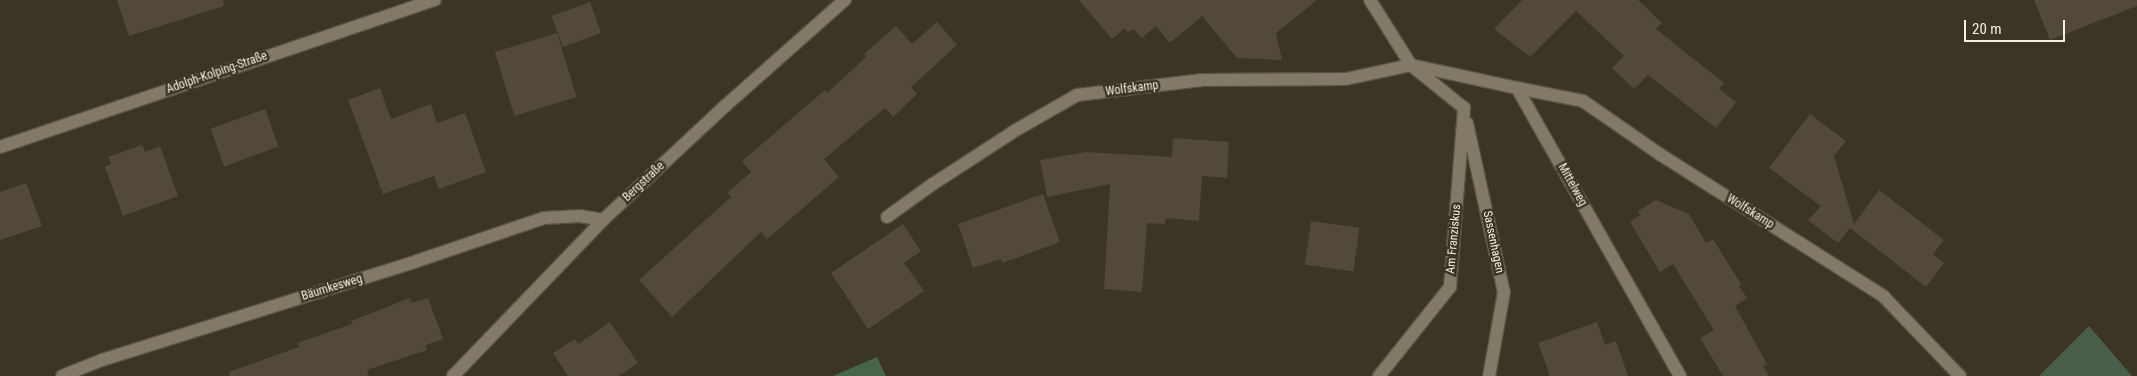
<!DOCTYPE html>
<html>
<head>
<meta charset="utf-8">
<style>
  body { margin:0 }
  #map { position:relative; width:2137px; height:376px; overflow:hidden; background:#3c3424; font-family:"Roboto Condensed",sans-serif }
  div>[style] { position:absolute }
  .green>* { inset:0; background:#495f4b }
  .forest>* { inset:0; background:#456649 }
  .building>* { inset:0; background:#524939; transform-origin:0 0 }
  .roads { filter:drop-shadow(1px 0 #595344) drop-shadow(-1px 0 #595344) drop-shadow(0 1px #595344) drop-shadow(0 -1px #595344) }
  .minor>* { height:12px; margin:-6px; padding:0 6px; transform-origin:6px; border-radius:6px; background:#827967 }
  span { translate:-50% -50%; white-space:nowrap; text-align:center; line-height:1.15; -webkit-text-stroke:5px #3c3424; paint-order:stroke }
  .street-label { font-size:12px; color:#f4efe5 }
  .scale { position:absolute; left:1964px; top:20px; width:101px; height:22px; box-sizing:border-box; border:2px solid #f4efe5; border-top:0; padding-left:6px; font-size:15px; line-height:18px; white-space:nowrap; color:#f4efe5; -webkit-text-stroke:4px #3c3424; paint-order:stroke }
</style>
</head>
<body>
<div id="map">
  <div class="green">
    <div style="clip-path:polygon(2089px 326px,2132px 376px,2039px 376px)"></div>
  </div>
  <div class="forest">
    <div style="clip-path:polygon(877px 357px,886px 376px,833px 376px)"></div>
  </div>
  <div class="building">
    <div style="clip-path:polygon(117px 0,223px 0,224px 6px,129px 36px)"></div>
    <div style="clip-path:polygon(1079px 0,1317px 0,1276px 33px,1282px 60px,1237px 58px,1202px 16px,1170px 43px,1156px 26px,1142px 38px,1133px 29px,1128px 33px,1125px 28px,1112px 39px)"></div>
    <div style="clip-path:polygon(1522px 0,1638px 0,1662px 23px,1656px 29px,1724px 83px,1719px 89px,1736px 102px,1716px 128px,1648px 75px,1634px 89px,1612px 68px,1624px 56px,1576px 11px,1530px 57px,1494px 29px)"></div>
    <div style="clip-path:polygon(2034px 0,2137px 0,2137px 6px,2050px 40px)"></div>
    <div style="left:590px;top:2px;width:33px;height:41px;rotate:70deg"></div>
    <div style="clip-path:polygon(937px 22px,957px 45px,911px 87px,917px 94px,893px 117px,885px 108px,824px 159px,839px 177px,767px 239px,761px 232px,672px 317px,639px 280px,731px 197px,727px 193px,751px 172px,742px 161px,825px 90px,827px 93px,866px 57px,864px 54px,896px 26px,912px 44px)"></div>
    <div style="left:557px;top:33px;width:67px;height:65px;rotate:73deg"></div>
    <div style="clip-path:polygon(380px 88px,391px 119px,431px 104px,437px 123px,465px 113px,486px 172px,439px 189px,434px 176px,383px 194px,348px 100px)"></div>
    <div style="left:265px;top:109px;width:40px;height:58px;rotate:70deg"></div>
    <div style="clip-path:polygon(1810px 114px,1846px 141px,1834px 156px,1854px 224px,1879px 190px,1944px 240px,1933px 254px,1944px 263px,1926px 287px,1850px 228px,1838px 243px,1808px 220px,1821px 206px,1769px 168px)"></div>
    <div style="clip-path:polygon(1173px 138px,1229px 142px,1227px 178px,1202px 176px,1199px 221px,1166px 218px,1165px 224px,1147px 223px,1142px 292px,1104px 289px,1110px 184px,1047px 197px,1040px 160px,1086px 152px,1172px 157px)"></div>
    <div style="clip-path:polygon(142px 145px,145px 152px,160px 146px,178px 196px,123px 216px,105px 167px,111px 164px,108px 157px)"></div>
    <div style="clip-path:polygon(26px 183px,42px 226px,0 240px,0 192px)"></div>
    <div style="clip-path:polygon(1043px 194px,1060px 242px,1002px 263px,1001px 259px,973px 268px,958px 224px)"></div>
    <div style="clip-path:polygon(1656px 200px,1689px 214px,1706px 243px,1713px 239px,1741px 284px,1739px 286px,1747px 298px,1735px 306px,1767px 364px,1763px 366px,1769px 376px,1723px 376px,1700px 338px,1714px 330px,1673px 264px,1660px 272px,1630px 222px,1640px 215px,1638px 211px)"></div>
    <div style="left:1311px;top:221px;width:49px;height:44px;rotate:8deg"></div>
    <div style="clip-path:polygon(903px 224px,921px 251px,904px 263px,924px 291px,868px 329px,831px 273px)"></div>
    <div style="clip-path:polygon(410px 298px,412px 303px,428px 298px,443px 339px,426px 345px,427px 350px,367px 370px,369px 376px,230px 376px,229px 372px,299px 347px,297px 343px,352px 324px,351px 321px)"></div>
    <div style="clip-path:polygon(610px 322px,638px 363px,618px 376px,568px 376px,553px 353px,575px 339px,578px 344px)"></div>
    <div style="clip-path:polygon(1597px 322px,1605px 345px,1616px 341px,1628px 376px,1550px 376px,1538px 343px)"></div>
  </div>
  <div class="roads">
    <div class="minor">
      <div style="left:1370px;top:0;width:77px;rotate:57.8deg"></div>
      <div style="left:1411px;top:65px;width:68px;rotate:39.1deg"></div>
      <div style="left:1517px;top:88px;width:67px;rotate:11.1deg"></div>
      <div style="left:1583px;top:101px;width:95px;rotate:34.7deg"></div>
      <div style="left:1661px;top:155px;width:263px;rotate:32.4deg"></div>
      <div style="left:1883px;top:296px;width:111px;rotate:46.1deg"></div>
      <div style="left:1467px;top:123px;width:173px;rotate:77.7deg"></div>
      <div style="left:1504px;top:292px;width:85px;rotate:100.1deg"></div>
      <div style="left:0;top:147px;width:459px;rotate:-18.7deg"></div>
      <div style="left:887px;top:217px;width:57px;rotate:-35.7deg"></div>
      <div style="left:933px;top:184px;width:99px;rotate:-33deg"></div>
      <div style="left:1016px;top:130px;width:70px;rotate:-29.8deg"></div>
      <div style="left:1077px;top:95px;width:126px;rotate:-6.8deg"></div>
      <div style="left:1202px;top:80px;width:144px;rotate:-0.4deg"></div>
      <div style="left:1346px;top:79px;width:66px;rotate:-12.2deg"></div>
      <div style="left:1411px;top:65px;width:108px;rotate:12.2deg"></div>
      <div style="left:1517px;top:88px;width:331px;rotate:60.5deg"></div>
      <div style="left:62px;top:376px;width:43px;rotate:-21.8deg"></div>
      <div style="left:102px;top:360px;width:330px;rotate:-17.4deg"></div>
      <div style="left:417px;top:261px;width:134px;rotate:-18.7deg"></div>
      <div style="left:544px;top:218px;width:36px;rotate:-3deg"></div>
      <div style="left:580px;top:216px;width:23px;rotate:10deg"></div>
      <div style="left:453px;top:376px;width:216px;rotate:-46.1deg"></div>
      <div style="left:603px;top:220px;width:167px;rotate:-43.1deg"></div>
      <div style="left:725px;top:106px;width:160px;rotate:-41.5deg"></div>
      <div style="left:1379px;top:376px;width:114px;rotate:-51.4deg"></div>
      <div style="left:1450px;top:287px;width:180px;rotate:-85.5deg"></div>
    </div>
  </div>
  <div class="street-label">
    <span style="left:217px;top:73px;rotate:-19deg">Adolph-Kolping-Straße</span>
    <span style="left:1132px;top:89px;rotate:-7deg">Wolfskamp</span>
    <span style="left:644px;top:182px;rotate:-43deg">Bergstraße</span>
    <span style="left:1572px;top:185px;rotate:61deg">Mittelweg</span>
    <span style="left:1750px;top:212px;rotate:32deg">Wolfskamp</span>
    <span style="left:1454px;top:239px;rotate:-85deg">Am Franziskus</span>
    <span style="left:1493px;top:242px;rotate:78deg">Sassenhagen</span>
    <span style="left:332px;top:288px;rotate:-17deg">Bäumkesweg</span>
  </div>
  <div class="scale">20 m</div>
</div>
</body>
</html>
